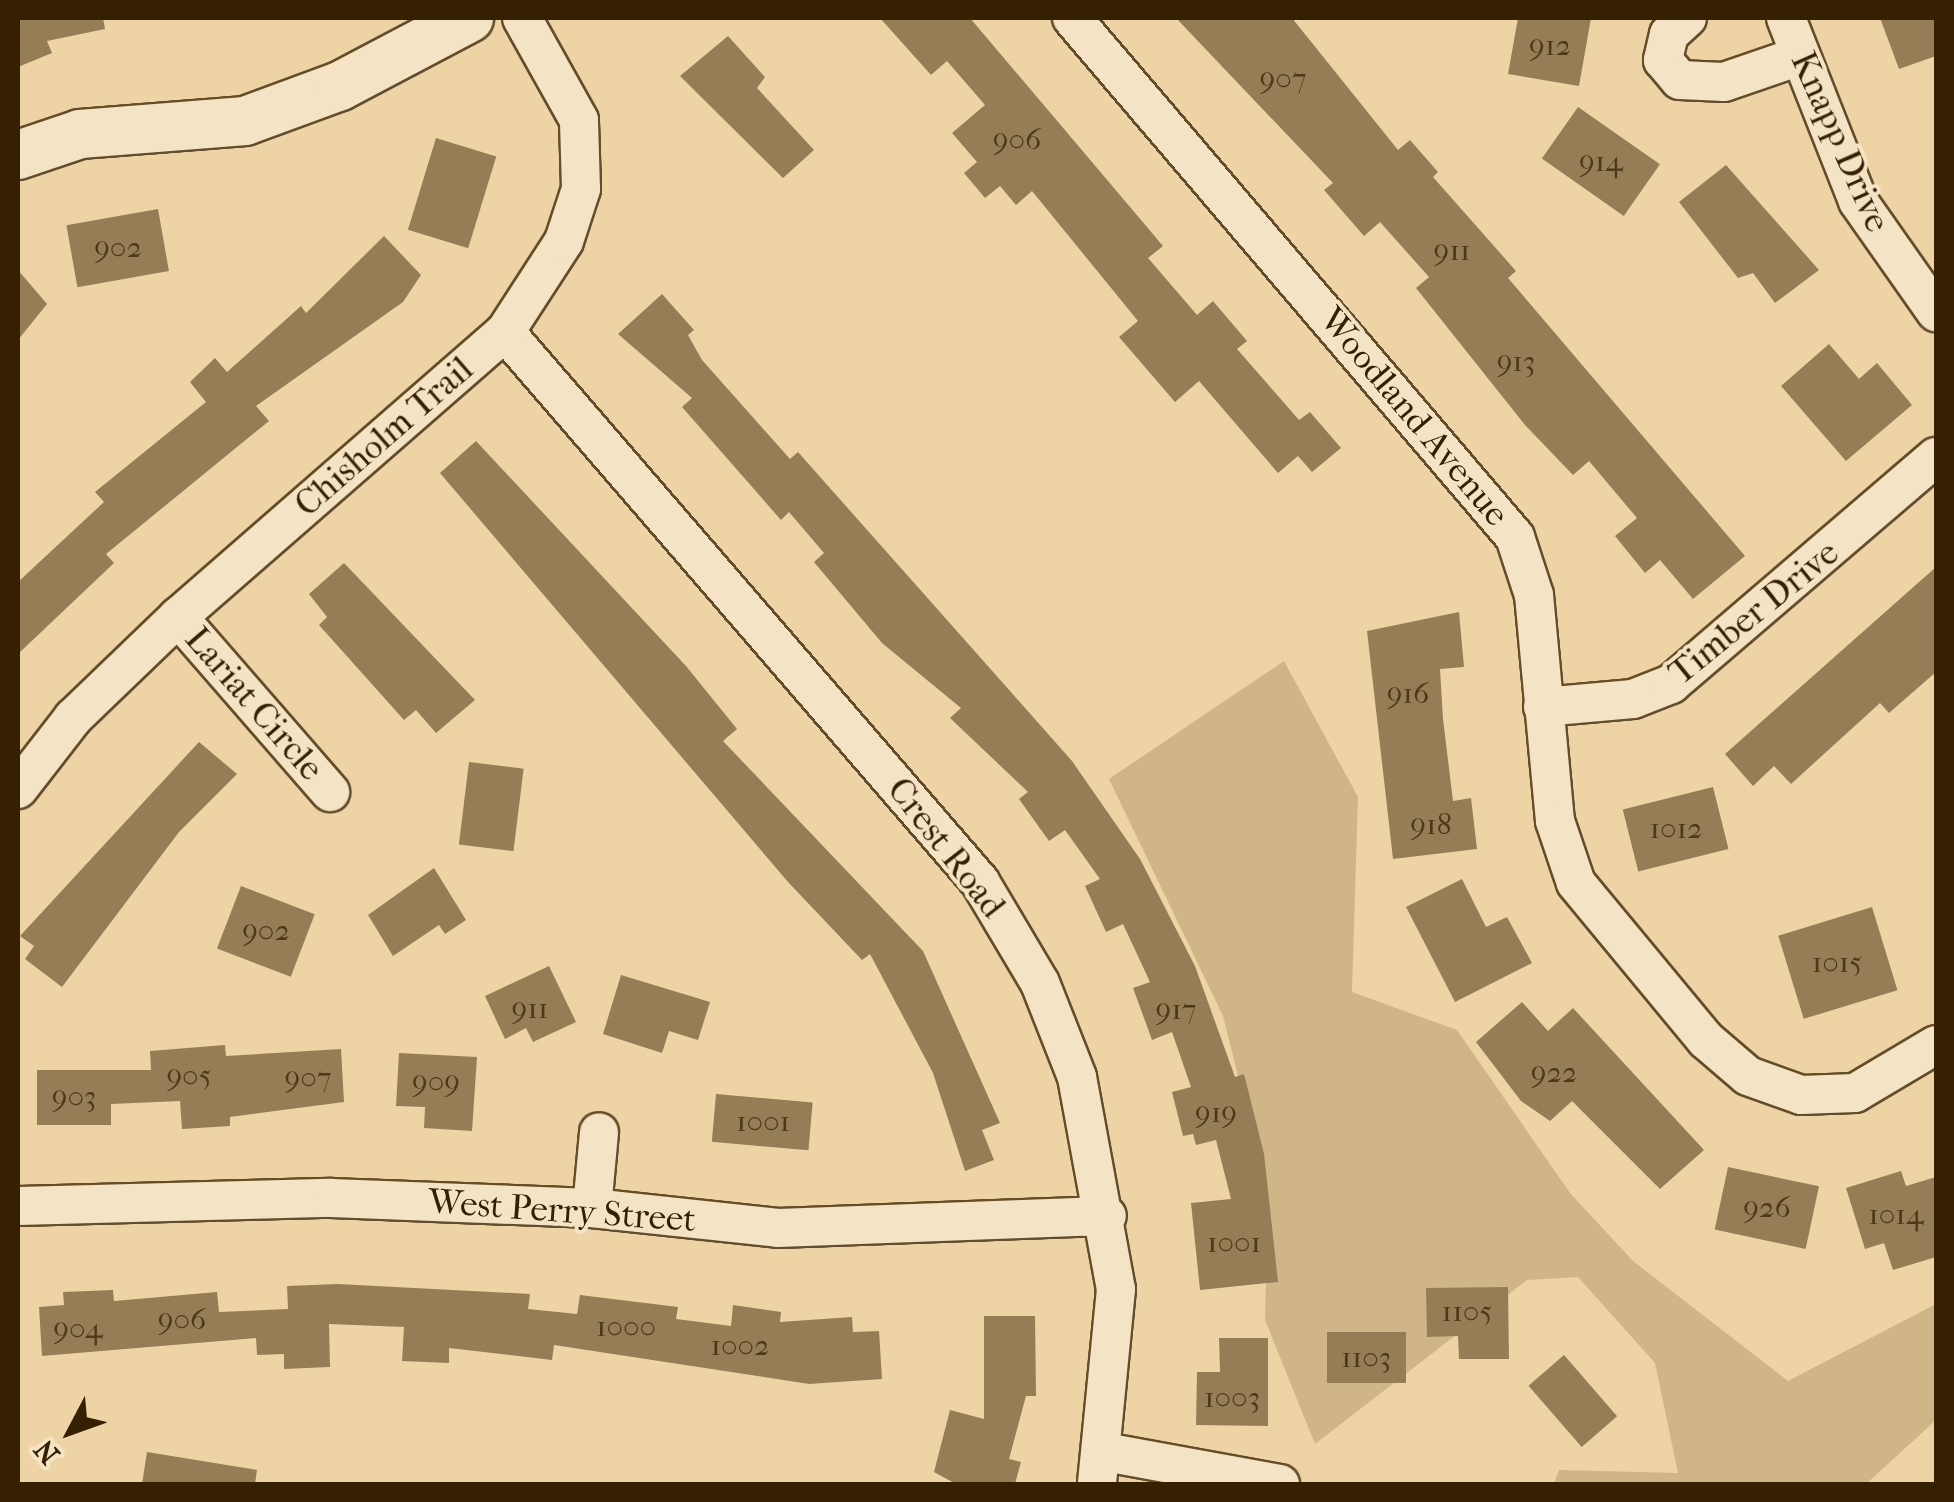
<!DOCTYPE html>
<html>
<head>
<meta charset="utf-8">
<style>
  body { margin:0 }
  #map { position:relative; width:1954px; height:1502px; overflow:hidden; background:#eed4a4; font-family:"IM FELL French Canon",serif }
  div>[style] { position:absolute }
  .green>* { inset:0; background:#cfb588 }
  .building>* { inset:0; background:#957e56; transform-origin:0 0 }
  .roads { filter:drop-shadow(2px 0 #634d2a) drop-shadow(-2px 0 #634d2a) drop-shadow(0 2px #634d2a) drop-shadow(0 -2px #634d2a) }
  .minor>* { height:38px; margin:-19px; padding:0 19px; transform-origin:19px; border-radius:19px; background:#f4e3c4 }
  .tertiary>* { height:48px; margin:-24px; padding:0 24px; transform-origin:24px; border-radius:24px; background:#f4e3c4 }
  span { translate:-50% -50%; white-space:nowrap; text-align:center; line-height:1.15; -webkit-text-stroke:8px #f4e3c4; paint-order:stroke }
  .number-label { font-size:30px; color:#4d3817 }
  .number-label span { -webkit-text-stroke-width:0 }
  .street-label { font-size:35px; color:#352002 }
  .frame { position:absolute; inset:0; border:20px solid #352002; pointer-events:none }
  .north { position:absolute; left:20px; top:1382px; width:100px; height:100px; -webkit-text-stroke:8px #f4e3c4; paint-order:stroke; rotate:229deg; font-size:28px; font-weight:700; line-height:40px; text-align:center; color:#352002 }
  .north::after { content:''; display:block; margin:auto; width:35px; height:45px; background:#352002; clip-path:polygon(50% 0,100% 100%,50% 72%,0 100%) }
</style>
</head>
<body>
<div id="map">
  <div class="green">
    <div style="clip-path:polygon(1284px 661px,1358px 797px,1352px 992px,1457px 1030px,1570px 1193px,1633px 1261px,1788px 1381px,1936px 1304px,1936px 1420px,1866px 1484px,1554px 1484px,1559px 1470px,1678px 1473px,1655px 1363px,1578px 1277px,1527px 1280px,1315px 1444px,1265px 1320px,1268px 1195px,1223px 1016px,1109px 779px)"></div>
  </div>
  <div class="building">
    <div style="clip-path:polygon(18px 18px,103px 18px,105px 29px,47px 41px,52px 53px,18px 67px)"></div>
    <div style="clip-path:polygon(880px 18px,970px 18px,1163px 246px,1148px 258px,1197px 315px,1213px 301px,1247px 341px,1237px 349px,1299px 420px,1310px 412px,1341px 448px,1312px 472px,1298px 456px,1278px 473px,1199px 381px,1175px 402px,1119px 337px,1138px 321px,1032px 191px,1016px 205px,1000px 186px,985px 198px,964px 173px,977px 162px,952px 133px,985px 105px,947px 61px,931px 75px)"></div>
    <div style="clip-path:polygon(1176px 18px,1292px 18px,1398px 150px,1410px 140px,1438px 172px,1433px 177px,1516px 271px,1508px 278px,1745px 556px,1693px 599px,1660px 560px,1645px 573px,1615px 536px,1637px 518px,1589px 461px,1573px 475px,1525px 425px,1416px 288px,1429px 277px,1380px 222px,1364px 236px,1324px 190px,1333px 183px)"></div>
    <div style="clip-path:polygon(1518px 18px,1591px 18px,1579px 86px,1508px 74px)"></div>
    <div style="clip-path:polygon(1880px 18px,1936px 18px,1936px 56px,1899px 69px)"></div>
    <div style="clip-path:polygon(728px 36px,765px 77px,757px 88px,814px 150px,783px 178px,680px 76px)"></div>
    <div style="left:1578px;top:107px;width:100px;height:63px;rotate:35deg"></div>
    <div style="left:436px;top:138px;width:63px;height:96px;rotate:17deg"></div>
    <div style="clip-path:polygon(1726px 165px,1819px 270px,1775px 303px,1753px 273px,1738px 278px,1679px 202px)"></div>
    <div style="left:158px;top:209px;width:63px;height:93px;rotate:80deg"></div>
    <div style="clip-path:polygon(384px 236px,421px 275px,403px 302px,256px 406px,269px 421px,106px 554px,114px 563px,18px 654px,18px 582px,104px 502px,95px 492px,206px 402px,190px 382px,215px 358px,227px 372px,301px 306px,306px 313px)"></div>
    <div style="clip-path:polygon(18px 270px,47px 304px,18px 340px)"></div>
    <div style="clip-path:polygon(662px 294px,694px 330px,688px 335px,702px 360px,790px 459px,798px 452px,1072px 761px,1140px 859px,1195px 966px,1235px 1077px,1244px 1074px,1264px 1154px,1278px 1282px,1200px 1290px,1191px 1203px,1231px 1199px,1216px 1140px,1196px 1145px,1193px 1134px,1183px 1136px,1172px 1092px,1191px 1087px,1172px 1032px,1152px 1040px,1133px 988px,1150px 982px,1123px 924px,1106px 932px,1085px 886px,1100px 879px,1065px 830px,1049px 841px,1019px 799px,1028px 792px,950px 718px,961px 708px,882px 643px,814px 562px,824px 553px,789px 512px,781px 520px,682px 407px,692px 398px,618px 334px)"></div>
    <div style="clip-path:polygon(1829px 344px,1859px 379px,1877px 363px,1912px 405px,1846px 461px,1781px 386px)"></div>
    <div style="clip-path:polygon(476px 441px,686px 666px,737px 729px,723px 741px,923px 951px,1000px 1123px,982px 1130px,994px 1160px,965px 1171px,933px 1073px,870px 954px,862px 960px,788px 882px,440px 473px)"></div>
    <div style="clip-path:polygon(344px 563px,475px 700px,436px 733px,416px 710px,404px 720px,319px 625px,327px 617px,309px 594px)"></div>
    <div style="clip-path:polygon(1936px 567px,1936px 672px,1889px 713px,1880px 703px,1791px 784px,1774px 766px,1753px 786px,1725px 754px)"></div>
    <div style="clip-path:polygon(1459px 612px,1464px 667px,1440px 669px,1443px 719px,1453px 801px,1471px 798px,1477px 849px,1393px 859px,1367px 631px)"></div>
    <div style="clip-path:polygon(199px 742px,237px 774px,179px 832px,62px 987px,25px 959px,34px 946px,20px 936px)"></div>
    <div style="left:469px;top:762px;width:55px;height:83px;rotate:7deg"></div>
    <div style="left:1713px;top:787px;width:64px;height:93px;rotate:76deg"></div>
    <div style="clip-path:polygon(434px 868px,466px 920px,445px 934px,439px 925px,393px 956px,368px 915px)"></div>
    <div style="clip-path:polygon(1462px 879px,1486px 927px,1507px 917px,1532px 963px,1455px 1002px,1406px 907px)"></div>
    <div style="left:241px;top:886px;width:79px;height:67px;rotate:21deg"></div>
    <div style="left:1872px;top:907px;width:87px;height:98px;rotate:73deg"></div>
    <div style="clip-path:polygon(549px 966px,576px 1022px,533px 1042px,526px 1028px,505px 1039px,485px 996px)"></div>
    <div style="clip-path:polygon(621px 975px,710px 1002px,698px 1040px,669px 1031px,662px 1053px,603px 1034px)"></div>
    <div style="clip-path:polygon(1522px 1002px,1548px 1031px,1573px 1008px,1704px 1150px,1660px 1189px,1572px 1101px,1550px 1121px,1521px 1101px,1476px 1042px)"></div>
    <div style="clip-path:polygon(225px 1045px,226px 1056px,341px 1049px,344px 1102px,230px 1117px,230px 1126px,182px 1129px,180px 1101px,111px 1104px,111px 1125px,37px 1125px,37px 1070px,151px 1070px,150px 1051px)"></div>
    <div style="clip-path:polygon(399px 1053px,477px 1057px,472px 1131px,424px 1128px,425px 1107px,396px 1106px)"></div>
    <div style="left:716px;top:1094px;width:97px;height:48px;rotate:5deg"></div>
    <div style="left:1728px;top:1167px;width:93px;height:64px;rotate:12deg"></div>
    <div style="clip-path:polygon(1901px 1171px,1906px 1186px,1936px 1177px,1936px 1257px,1893px 1270px,1884px 1243px,1865px 1249px,1846px 1188px)"></div>
    <div style="clip-path:polygon(338px 1284px,530px 1294px,528px 1309px,577px 1314px,580px 1295px,678px 1307px,676px 1319px,731px 1326px,733px 1305px,781px 1312px,780px 1322px,852px 1317px,853px 1332px,879px 1331px,882px 1379px,809px 1384px,554px 1345px,552px 1360px,449px 1348px,449px 1363px,402px 1361px,404px 1327px,329px 1324px,330px 1367px,284px 1369px,284px 1354px,257px 1355px,256px 1338px,42px 1356px,39px 1307px,64px 1305px,63px 1292px,113px 1290px,114px 1301px,217px 1292px,219px 1312px,288px 1309px,287px 1286px)"></div>
    <div style="clip-path:polygon(1508px 1287px,1509px 1359px,1459px 1359px,1458px 1336px,1427px 1337px,1426px 1288px)"></div>
    <div style="clip-path:polygon(984px 1316px,1035px 1316px,1036px 1396px,1026px 1396px,1009px 1459px,1021px 1462px,1015px 1484px,956px 1484px,934px 1472px,950px 1410px,984px 1419px)"></div>
    <div style="left:1327px;top:1332px;width:79px;height:51px"></div>
    <div style="clip-path:polygon(1219px 1338px,1268px 1338px,1268px 1426px,1196px 1425px,1197px 1372px,1220px 1372px)"></div>
    <div style="left:1564px;top:1355px;width:81px;height:47px;rotate:49deg"></div>
    <div style="clip-path:polygon(147px 1452px,257px 1470px,255px 1484px,142px 1484px)"></div>
  </div>
  <div class="roads">
    <div class="minor">
      <div style="left:1072px;top:18px;width:682px;rotate:49.52deg"></div>
      <div style="left:1515px;top:537px;width:61px;rotate:71.9deg"></div>
      <div style="left:1534px;top:595px;width:227px;rotate:84.7deg"></div>
      <div style="left:1555px;top:821px;width:65px;rotate:71.3deg"></div>
      <div style="left:1576px;top:883px;width:204px;rotate:50.4deg"></div>
      <div style="left:1706px;top:1040px;width:55px;rotate:40.6deg"></div>
      <div style="left:1748px;top:1076px;width:56px;rotate:19.7deg"></div>
      <div style="left:1801px;top:1095px;width:54px;rotate:-2.1deg"></div>
      <div style="left:1855px;top:1093px;width:94px;rotate:-30.7deg"></div>
      <div style="left:1687px;top:18px;width:24px;rotate:138deg"></div>
      <div style="left:1669px;top:34px;width:27px;rotate:103deg"></div>
      <div style="left:1663px;top:60px;width:26px;rotate:50deg"></div>
      <div style="left:1680px;top:80px;width:44px;rotate:2.6deg"></div>
      <div style="left:1724px;top:82px;width:80px;rotate:-18.9deg"></div>
      <div style="left:1786px;top:18px;width:197px;rotate:68.5deg"></div>
      <div style="left:1858px;top:201px;width:136px;rotate:54.9deg"></div>
      <div style="left:505px;top:332px;width:727px;rotate:49.18deg"></div>
      <div style="left:980px;top:882px;width:117px;rotate:59.3deg"></div>
      <div style="left:1040px;top:983px;width:101px;rotate:68.5deg"></div>
      <div style="left:1077px;top:1077px;width:216px;rotate:79.6deg"></div>
      <div style="left:1116px;top:1289px;width:196px;rotate:95.6deg"></div>
      <div style="left:178px;top:617px;width:232px;rotate:49deg"></div>
      <div style="left:1543px;top:707px;width:90px;rotate:-5.1deg"></div>
      <div style="left:1633px;top:699px;width:41px;rotate:-21.5deg"></div>
      <div style="left:1671px;top:684px;width:349px;rotate:-40.6deg"></div>
      <div style="left:18px;top:789px;width:90px;rotate:-52.2deg"></div>
      <div style="left:73px;top:718px;width:146px;rotate:-43.9deg"></div>
      <div style="left:178px;top:617px;width:434px;rotate:-41.1deg"></div>
      <div style="left:505px;top:332px;width:108px;rotate:-57deg"></div>
      <div style="left:564px;top:241px;width:55px;rotate:-71.9deg"></div>
      <div style="left:581px;top:189px;width:69px;rotate:-91.7deg"></div>
      <div style="left:579px;top:120px;width:117px;rotate:-119.2deg"></div>
      <div style="left:18px;top:1206px;width:313px;rotate:-1.5deg"></div>
      <div style="left:331px;top:1198px;width:261px;rotate:2.2deg"></div>
      <div style="left:592px;top:1208px;width:187px;rotate:6.1deg"></div>
      <div style="left:778px;top:1228px;width:329px;rotate:-2.1deg"></div>
      <div style="left:592px;top:1208px;width:76px;rotate:-84.7deg"></div>
      <div style="left:1105px;top:1452px;width:178px;rotate:10.4deg"></div>
    </div>
    <div class="tertiary">
      <div style="left:18px;top:155px;width:65px;rotate:-18.7deg"></div>
      <div style="left:80px;top:134px;width:166px;rotate:-4.5deg"></div>
      <div style="left:245px;top:121px;width:101px;rotate:-20.2deg"></div>
      <div style="left:340px;top:86px;width:146px;rotate:-27.8deg"></div>
    </div>
  </div>
  <div class="number-label">
    <span style="left:1550px;top:46px">912</span>
    <span style="left:1283px;top:79px">907</span>
    <span style="left:1017px;top:140px">906</span>
    <span style="left:1601px;top:162px">914</span>
    <span style="left:118px;top:248px">902</span>
    <span style="left:1452px;top:251px">911</span>
    <span style="left:1516px;top:362px">913</span>
    <span style="left:1408px;top:694px">916</span>
    <span style="left:1431px;top:825px">918</span>
    <span style="left:1676px;top:829px">1012</span>
    <span style="left:266px;top:931px">902</span>
    <span style="left:1837px;top:963px">1015</span>
    <span style="left:530px;top:1009px">911</span>
    <span style="left:1176px;top:1010px">917</span>
    <span style="left:1554px;top:1073px">922</span>
    <span style="left:189px;top:1076px">905</span>
    <span style="left:308px;top:1078px">907</span>
    <span style="left:436px;top:1082px">909</span>
    <span style="left:74px;top:1097px">903</span>
    <span style="left:1216px;top:1113px">919</span>
    <span style="left:763px;top:1122px">1001</span>
    <span style="left:1767px;top:1208px">926</span>
    <span style="left:1896px;top:1215px">1014</span>
    <span style="left:1234px;top:1243px">1001</span>
    <span style="left:1467px;top:1312px">1105</span>
    <span style="left:182px;top:1320px">906</span>
    <span style="left:626px;top:1327px">1000</span>
    <span style="left:78px;top:1329px">904</span>
    <span style="left:740px;top:1346px">1002</span>
    <span style="left:1366px;top:1358px">1103</span>
    <span style="left:1232px;top:1398px">1003</span>
  </div>
  <div class="street-label">
    <span style="left:1840px;top:142px;rotate:66deg">Knapp Drive</span>
    <span style="left:1414px;top:417px;rotate:50deg">Woodland Avenue</span>
    <span style="left:384px;top:437px;rotate:-41deg">Chisholm Trail</span>
    <span style="left:1754px;top:613px;rotate:-39deg">Timber Drive</span>
    <span style="left:254px;top:704px;rotate:49deg">Lariat Circle</span>
    <span style="left:946px;top:848px;rotate:52deg">Crest Road</span>
    <span style="left:562px;top:1211px;rotate:4deg">West Perry Street</span>
  </div>
  <div class="frame"></div>
  <div class="north">N</div>
</div>
</body>
</html>
